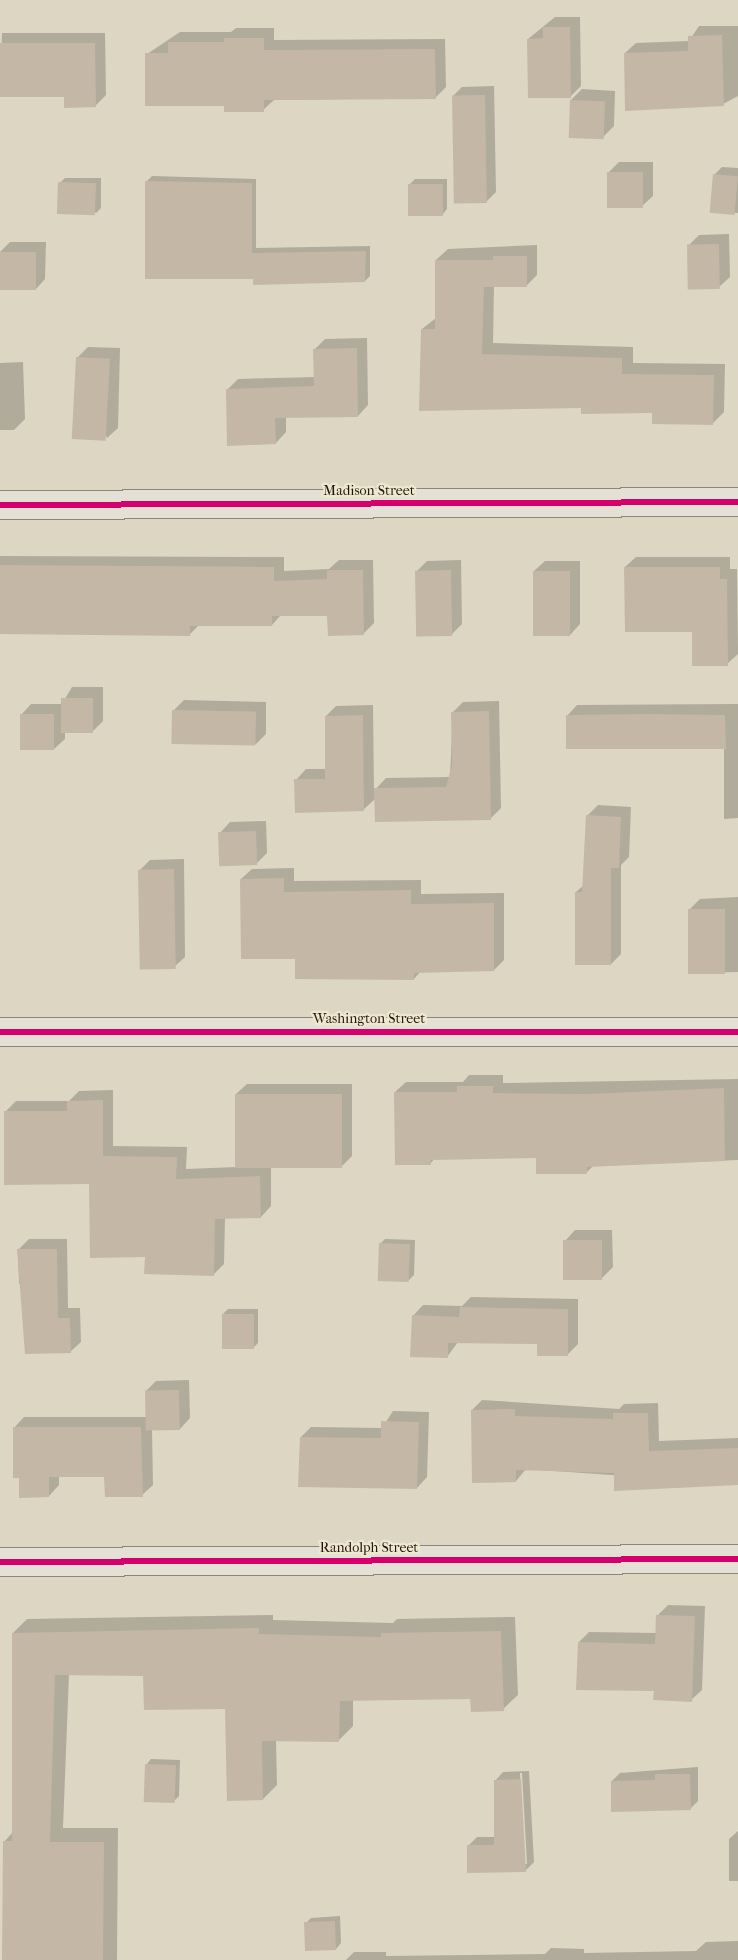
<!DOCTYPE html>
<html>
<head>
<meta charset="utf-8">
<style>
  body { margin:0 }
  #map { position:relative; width:738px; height:1960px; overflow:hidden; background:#dcd6c2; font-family:"IM FELL French Canon",serif }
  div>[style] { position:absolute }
  .shadow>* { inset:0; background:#0003 }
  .building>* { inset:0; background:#c4b7a6; transform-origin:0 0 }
  .roads { filter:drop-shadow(1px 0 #8b8679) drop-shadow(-1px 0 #8b8679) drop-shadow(0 1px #8b8679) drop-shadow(0 -1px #8b8679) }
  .minor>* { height:28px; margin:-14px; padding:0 14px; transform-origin:14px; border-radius:14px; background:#e4e0d6 }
  .cycleway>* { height:6px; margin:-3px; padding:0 3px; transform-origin:3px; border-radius:3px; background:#d6006c }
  span { translate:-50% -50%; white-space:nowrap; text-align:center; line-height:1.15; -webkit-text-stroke:4.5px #efe8d0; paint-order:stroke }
  .street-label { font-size:14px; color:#231307 }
</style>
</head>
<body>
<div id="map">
  <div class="shadow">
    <div style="clip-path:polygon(555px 17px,580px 17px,581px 86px,570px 97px,528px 39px)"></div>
    <div style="clip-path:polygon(699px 26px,738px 26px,738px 96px,723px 104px,625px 53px,636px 43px,689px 41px)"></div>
    <div style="clip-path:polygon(236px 28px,274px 28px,274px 40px,445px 39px,446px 87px,435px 98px,274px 100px,263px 110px,225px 104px,147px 54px,180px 32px,231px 32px)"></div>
    <div style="clip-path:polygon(2px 33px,105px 33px,106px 95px,95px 106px,65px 96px,0 96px)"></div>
    <div style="clip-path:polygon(494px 86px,496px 192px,486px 202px,453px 96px,462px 87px)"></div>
    <div style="clip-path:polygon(582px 89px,615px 91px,614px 126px,603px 137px,571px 100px)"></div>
    <div style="clip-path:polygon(619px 162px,653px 162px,653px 196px,642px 206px,608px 173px)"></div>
    <div style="clip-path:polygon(722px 167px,738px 168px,738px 213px,713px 212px,714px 175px)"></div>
    <div style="clip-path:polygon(152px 176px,256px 179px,256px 248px,370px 246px,370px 276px,365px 281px,254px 277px,147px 181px)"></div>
    <div style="clip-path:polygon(65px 178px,101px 178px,101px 208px,96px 213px,60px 183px)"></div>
    <div style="clip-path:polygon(415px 179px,447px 179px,447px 209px,442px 215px,410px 184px)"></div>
    <div style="clip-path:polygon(729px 234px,730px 277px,719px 287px,688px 246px,699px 235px)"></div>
    <div style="clip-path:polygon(10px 242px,46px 242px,45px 279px,35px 290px,0 289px,0 252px)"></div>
    <div style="clip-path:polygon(537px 245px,537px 275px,526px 286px,494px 286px,493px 343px,633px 347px,633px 363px,725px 364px,724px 412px,713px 423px,653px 411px,582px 407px,422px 329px,436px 318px,436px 260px,448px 249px)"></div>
    <div style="clip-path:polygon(367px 338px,368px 405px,358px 416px,286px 417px,286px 432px,276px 443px,227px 390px,238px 379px,315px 377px,315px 349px,325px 339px)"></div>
    <div style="clip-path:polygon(88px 347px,120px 348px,118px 428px,107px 438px,77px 358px)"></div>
    <div style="clip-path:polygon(23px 362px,25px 419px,14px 430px,0 430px,0 363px)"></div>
    <div style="clip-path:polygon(0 556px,284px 557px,284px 571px,329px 569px,339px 560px,373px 560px,374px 623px,363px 634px,329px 615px,281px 615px,272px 625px,199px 625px,189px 635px,0 632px)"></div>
    <div style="clip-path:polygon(636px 557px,730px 557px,730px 569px,737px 569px,738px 654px,727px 664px,625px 567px)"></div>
    <div style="clip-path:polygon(461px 560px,462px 624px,451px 635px,417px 571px,427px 561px)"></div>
    <div style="clip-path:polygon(545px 561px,580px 561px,580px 624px,570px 635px,534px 571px)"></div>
    <div style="clip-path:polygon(72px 687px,103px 687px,103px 721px,92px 732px,65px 732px,65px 739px,54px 749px,21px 715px,31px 704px,62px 704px)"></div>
    <div style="clip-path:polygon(184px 700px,266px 702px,266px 734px,256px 744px,173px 711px)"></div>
    <div style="clip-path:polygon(499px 701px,501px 808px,490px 819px,376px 798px,363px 810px,296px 780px,306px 769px,327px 769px,326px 716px,336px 706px,373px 705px,374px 791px,386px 778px,450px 777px,453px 712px,463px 702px)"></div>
    <div style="clip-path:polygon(738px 704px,738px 818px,724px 819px,724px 748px,567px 716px,577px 705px)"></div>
    <div style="clip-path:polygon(598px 805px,631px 807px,629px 857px,621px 865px,621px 954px,611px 964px,576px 892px,584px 885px,587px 816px)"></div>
    <div style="clip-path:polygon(266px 821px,267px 853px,256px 864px,220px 833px,230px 822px)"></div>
    <div style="clip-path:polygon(184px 859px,185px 957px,174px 967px,139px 871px,150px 860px)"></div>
    <div style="clip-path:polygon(294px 868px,294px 881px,421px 880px,421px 894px,504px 893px,504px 960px,494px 970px,421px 971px,414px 979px,296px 957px,241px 879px,252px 869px)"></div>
    <div style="clip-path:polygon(738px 897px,738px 972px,690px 973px,690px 909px,700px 899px)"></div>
    <div style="clip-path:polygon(469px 1075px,503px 1075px,503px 1083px,738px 1079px,738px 1160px,593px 1166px,586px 1173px,537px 1157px,435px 1158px,430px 1164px,395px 1092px,406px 1082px,463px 1082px)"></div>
    <div style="clip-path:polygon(247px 1084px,352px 1084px,352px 1156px,342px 1166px,271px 1166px,271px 1206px,261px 1217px,225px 1218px,224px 1264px,214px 1274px,146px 1256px,90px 1183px,5px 1112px,16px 1101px,69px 1101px,79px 1091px,113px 1090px,113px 1146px,187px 1147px,186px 1169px,237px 1167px,236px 1094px)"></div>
    <div style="clip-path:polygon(575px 1230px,612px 1230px,613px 1267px,602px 1278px,565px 1241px)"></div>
    <div style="clip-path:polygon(29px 1239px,67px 1239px,68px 1308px,80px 1308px,81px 1342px,70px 1352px,24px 1284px,19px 1284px,18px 1250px)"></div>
    <div style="clip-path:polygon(385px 1239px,415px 1240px,414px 1275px,409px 1280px,380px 1244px)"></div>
    <div style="clip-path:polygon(471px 1297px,578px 1299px,578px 1344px,568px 1354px,538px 1343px,458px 1342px,447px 1357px,413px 1316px,423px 1305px,462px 1306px)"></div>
    <div style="clip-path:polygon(228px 1309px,258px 1309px,258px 1343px,253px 1348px,223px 1314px)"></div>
    <div style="clip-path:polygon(189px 1380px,190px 1418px,180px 1429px,152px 1429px,153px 1485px,142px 1495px,106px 1476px,59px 1476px,59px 1485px,49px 1496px,20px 1477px,14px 1428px,24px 1417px,146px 1417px,146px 1391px,156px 1381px)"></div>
    <div style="clip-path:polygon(482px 1400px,619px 1409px,624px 1404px,658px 1403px,659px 1441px,738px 1438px,738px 1484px,526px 1469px,516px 1481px,472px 1410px)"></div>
    <div style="clip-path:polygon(393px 1411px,429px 1412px,427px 1477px,417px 1488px,301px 1437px,311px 1427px,382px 1428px)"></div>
    <div style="clip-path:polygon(668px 1605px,705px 1606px,702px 1690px,691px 1700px,655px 1690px,579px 1642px,589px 1632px,657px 1633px,657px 1616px)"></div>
    <div style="clip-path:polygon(273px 1615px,273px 1620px,393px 1623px,397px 1619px,515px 1617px,518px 1695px,503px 1709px,472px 1698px,353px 1700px,353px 1726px,338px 1741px,276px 1740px,277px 1785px,263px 1799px,226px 1708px,145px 1675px,69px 1674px,63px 1828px,118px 1828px,117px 1960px,3px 1960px,4px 1842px,13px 1832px,13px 1633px,27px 1619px)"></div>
    <div style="clip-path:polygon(151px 1759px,180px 1760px,179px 1796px,174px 1801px,146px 1765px)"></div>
    <div style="clip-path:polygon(698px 1767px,698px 1801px,690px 1809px,612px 1781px,620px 1773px)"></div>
    <div style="clip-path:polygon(evenodd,529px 1771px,534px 1862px,525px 1871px,468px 1846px,477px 1837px,495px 1837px,495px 1781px,503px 1772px,529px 1771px,520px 1773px,522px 1773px,527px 1864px,524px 1864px,520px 1773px)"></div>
    <div style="clip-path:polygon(738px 1831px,738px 1881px,729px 1881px,729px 1839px)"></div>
    <div style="clip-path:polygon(340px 1916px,341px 1943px,336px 1949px,306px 1923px,311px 1918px)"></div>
    <div style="clip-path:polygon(738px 1941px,738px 1960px,346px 1960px,354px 1952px,386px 1952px,386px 1956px,545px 1954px,551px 1948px,584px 1949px,584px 1953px,696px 1951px,706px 1942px)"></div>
  </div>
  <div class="building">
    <div style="clip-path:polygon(543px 27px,570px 27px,571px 98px,528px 98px,527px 39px,543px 38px)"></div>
    <div style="clip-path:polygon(722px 35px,724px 106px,625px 111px,624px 53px,688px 51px,688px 36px)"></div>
    <div style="clip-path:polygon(224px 38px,264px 38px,264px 50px,435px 49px,436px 99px,264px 100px,264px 112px,224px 112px,224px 106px,145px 106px,145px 53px,168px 53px,168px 42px,224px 42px)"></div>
    <div style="clip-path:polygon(0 43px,95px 43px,96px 107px,64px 108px,64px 97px,0 97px)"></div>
    <div style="left:485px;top:95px;width:108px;height:33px;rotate:89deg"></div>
    <div style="left:570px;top:100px;width:35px;height:38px;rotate:2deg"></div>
    <div style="left:607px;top:172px;width:36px;height:36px"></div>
    <div style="left:713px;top:174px;width:25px;height:39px;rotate:5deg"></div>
    <div style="clip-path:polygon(145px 181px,252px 183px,252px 253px,366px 251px,365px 282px,253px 285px,253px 279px,145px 279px)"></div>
    <div style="left:58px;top:182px;width:38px;height:32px;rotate:2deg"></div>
    <div style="left:408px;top:184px;width:35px;height:32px"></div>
    <div style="left:719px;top:244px;width:45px;height:32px;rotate:89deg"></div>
    <div style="left:0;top:252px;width:36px;height:38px"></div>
    <div style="clip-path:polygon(493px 256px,527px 256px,527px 287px,484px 287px,482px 354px,622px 358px,622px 374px,714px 375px,713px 425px,652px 424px,652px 413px,581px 414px,581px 408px,419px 411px,421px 329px,435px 329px,435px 260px,493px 260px)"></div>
    <div style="clip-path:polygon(357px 348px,358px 417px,275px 418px,276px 444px,227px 446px,226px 389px,314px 386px,313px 349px)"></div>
    <div style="left:76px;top:357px;width:34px;height:82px;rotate:3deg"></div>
    <div style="clip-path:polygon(0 565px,274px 567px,274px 581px,327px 579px,327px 570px,363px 570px,364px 635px,328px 636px,327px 616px,272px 616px,272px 626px,190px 626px,190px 636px,0 634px)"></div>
    <div style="clip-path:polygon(624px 567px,720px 567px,720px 579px,727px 579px,728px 666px,692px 666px,692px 632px,625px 632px)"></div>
    <div style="left:451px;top:570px;width:66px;height:36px;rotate:89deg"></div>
    <div style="left:533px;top:571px;width:37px;height:65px"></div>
    <div style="left:61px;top:698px;width:32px;height:35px"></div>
    <div style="left:172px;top:710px;width:84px;height:34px;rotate:1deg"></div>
    <div style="clip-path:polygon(489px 711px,491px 820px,375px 822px,374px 788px,446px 787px,452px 765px,451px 712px)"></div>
    <div style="left:20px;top:714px;width:34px;height:36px"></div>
    <div style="clip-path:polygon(647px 714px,725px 715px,726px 749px,566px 749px,566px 715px)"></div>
    <div style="clip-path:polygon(363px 715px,364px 811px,295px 813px,294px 779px,325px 779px,325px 716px)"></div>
    <div style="clip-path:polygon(586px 815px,621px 817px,619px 868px,611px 868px,611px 965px,575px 965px,575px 892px,582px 892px)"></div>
    <div style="left:256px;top:831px;width:34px;height:38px;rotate:88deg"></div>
    <div style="left:174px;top:869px;width:100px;height:36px;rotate:89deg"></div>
    <div style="clip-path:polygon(284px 878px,284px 892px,411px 890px,411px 904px,494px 903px,494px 971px,414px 973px,414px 980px,295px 979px,295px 959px,241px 959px,240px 879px)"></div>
    <div style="left:688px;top:909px;width:37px;height:65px"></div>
    <div style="clip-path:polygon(457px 1086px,493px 1086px,493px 1093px,586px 1094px,724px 1088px,725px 1161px,587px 1167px,587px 1174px,536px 1174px,536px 1158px,431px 1160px,431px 1165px,395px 1165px,394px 1092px,457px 1092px)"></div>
    <div style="left:235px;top:1094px;width:107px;height:74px"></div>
    <div style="clip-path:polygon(103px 1100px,103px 1156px,177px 1157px,176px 1179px,260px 1176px,261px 1218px,215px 1219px,214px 1276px,144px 1274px,145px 1257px,90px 1258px,89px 1184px,4px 1185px,4px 1111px,67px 1111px,67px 1101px)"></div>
    <div style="left:563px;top:1240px;width:39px;height:40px"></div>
    <div style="left:379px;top:1243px;width:31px;height:38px;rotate:2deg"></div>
    <div style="clip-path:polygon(17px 1249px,57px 1249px,58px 1318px,70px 1318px,71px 1353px,25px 1354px)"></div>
    <div style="clip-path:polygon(460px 1307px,568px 1309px,568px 1356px,537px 1356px,537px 1344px,448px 1343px,448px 1358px,410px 1357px,412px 1315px,459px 1317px)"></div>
    <div style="left:222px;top:1314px;width:32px;height:35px"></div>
    <div style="left:179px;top:1390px;width:40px;height:34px;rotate:89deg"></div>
    <div style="clip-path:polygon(515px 1409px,515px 1416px,613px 1419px,613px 1413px,648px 1413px,649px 1451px,738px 1448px,738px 1485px,614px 1491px,614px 1473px,516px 1470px,516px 1482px,472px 1483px,471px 1410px)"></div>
    <div style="clip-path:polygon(381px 1421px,419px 1422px,417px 1489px,298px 1487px,300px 1437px,381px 1438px)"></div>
    <div style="clip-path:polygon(13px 1427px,141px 1427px,143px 1497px,105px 1497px,104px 1477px,49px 1477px,49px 1497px,19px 1498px,19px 1478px,13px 1478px)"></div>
    <div style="clip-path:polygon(656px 1615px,695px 1616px,692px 1702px,653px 1700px,654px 1691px,576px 1690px,578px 1642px,655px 1644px)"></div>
    <div style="clip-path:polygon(259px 1628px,259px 1634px,381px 1637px,381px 1633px,501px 1631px,504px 1711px,471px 1712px,470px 1699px,340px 1701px,339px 1742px,262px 1741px,263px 1800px,227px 1801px,225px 1709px,144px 1710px,143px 1676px,55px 1675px,50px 1842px,104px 1842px,103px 1960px,2px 1960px,3px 1841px,12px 1841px,12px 1633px)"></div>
    <div style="left:145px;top:1764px;width:31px;height:38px;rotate:2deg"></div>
    <div style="clip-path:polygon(655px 1774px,690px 1774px,691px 1810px,611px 1812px,611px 1781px,655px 1780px)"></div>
    <div style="clip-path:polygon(521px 1779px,526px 1872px,467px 1873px,467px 1845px,494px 1845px,494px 1780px)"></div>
    <div style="left:335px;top:1921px;width:29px;height:31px;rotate:88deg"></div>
  </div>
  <div class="roads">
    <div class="minor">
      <div style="left:0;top:505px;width:738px;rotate:-0.23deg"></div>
      <div style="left:0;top:1032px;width:738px"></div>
      <div style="left:0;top:1562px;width:738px;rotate:-0.23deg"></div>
    </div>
  </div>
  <div class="cycleway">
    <div style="left:0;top:505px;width:738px;rotate:-0.23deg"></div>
    <div style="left:0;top:1032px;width:738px"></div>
    <div style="left:0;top:1562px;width:738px;rotate:-0.23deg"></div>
  </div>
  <div class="street-label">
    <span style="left:369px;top:491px">Madison Street</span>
    <span style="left:369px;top:1019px">Washington Street</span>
    <span style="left:369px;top:1548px">Randolph Street</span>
  </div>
</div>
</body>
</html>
